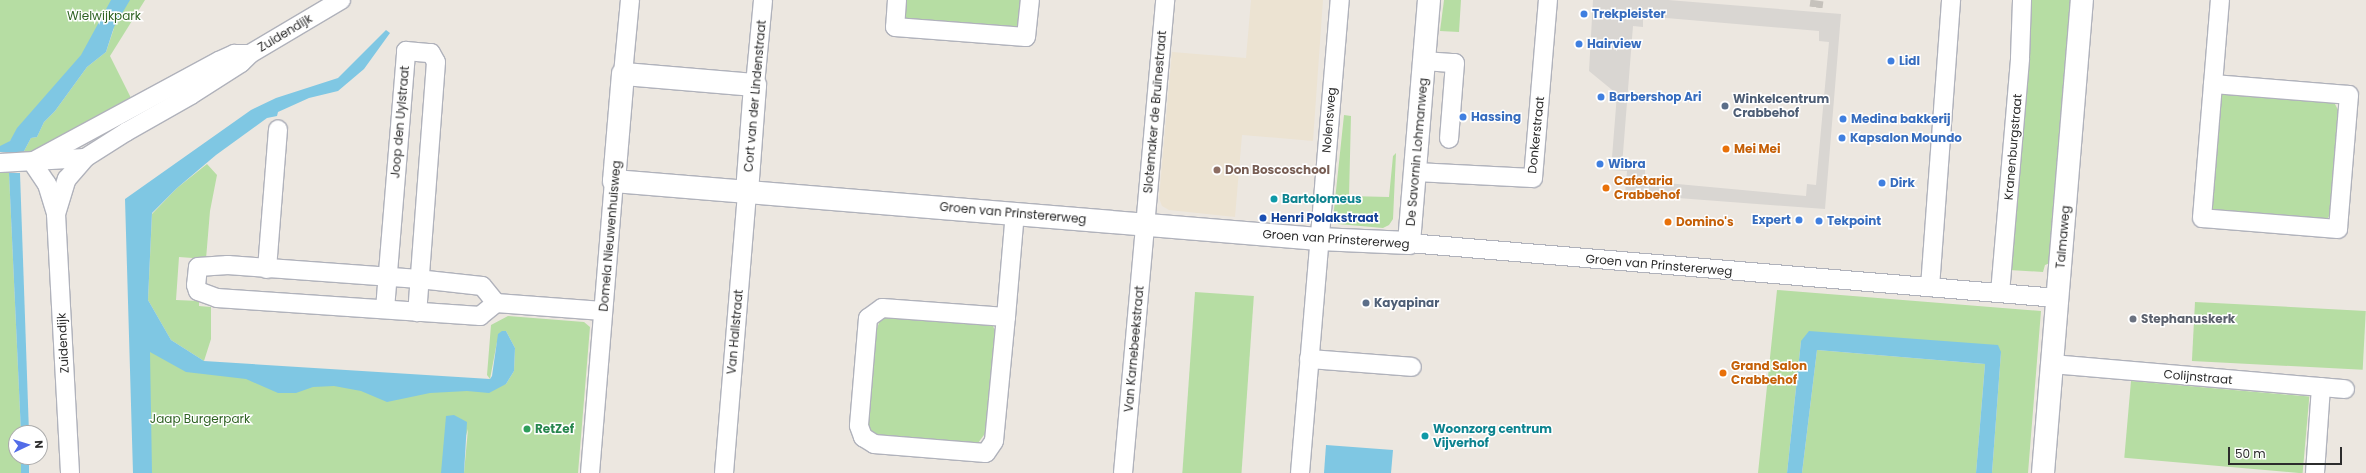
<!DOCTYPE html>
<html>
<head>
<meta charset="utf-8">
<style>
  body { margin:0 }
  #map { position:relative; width:2366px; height:473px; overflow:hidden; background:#ece7e0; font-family:Poppins,sans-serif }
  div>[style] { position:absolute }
  .education>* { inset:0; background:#ece3d2 }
  .green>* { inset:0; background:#b6dda3; transform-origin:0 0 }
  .plaza>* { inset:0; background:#d9d6d2 }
  .water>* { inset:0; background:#7fc7e3; transform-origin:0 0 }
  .pedestrian-tunnel>* { height:13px; margin-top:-6.5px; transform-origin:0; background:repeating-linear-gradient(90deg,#c6c2bc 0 13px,transparent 0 19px) }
  .roads { filter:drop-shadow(1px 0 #b0b2bb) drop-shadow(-1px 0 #b0b2bb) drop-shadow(0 1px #b0b2bb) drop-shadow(0 -1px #b0b2bb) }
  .minor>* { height:18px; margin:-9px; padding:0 9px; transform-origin:9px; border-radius:9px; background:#fff }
  .tertiary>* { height:22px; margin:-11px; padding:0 11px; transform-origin:11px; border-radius:11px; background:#fff }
  .dots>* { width:11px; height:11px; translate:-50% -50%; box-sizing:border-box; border:2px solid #fff; border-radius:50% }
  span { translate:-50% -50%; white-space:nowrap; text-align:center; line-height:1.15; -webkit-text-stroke:3px #fff; paint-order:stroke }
  .shop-label { font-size:12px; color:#366cbe; font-weight:700 }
  .left { translate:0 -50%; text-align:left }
  .right { translate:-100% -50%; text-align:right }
  .park-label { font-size:12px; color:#2f6323 }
  .street-label { font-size:12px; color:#2c2c2c }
  .service-label { font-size:12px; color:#4e5e75; font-weight:700 }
  .food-label { font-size:12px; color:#c56008; font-weight:700 }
  .education-label { font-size:12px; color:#785e54; font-weight:700 }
  .culture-label { font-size:12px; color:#0d838f; font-weight:700 }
  .transit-label { font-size:12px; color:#164399; font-weight:700 }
  .worship-label { font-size:12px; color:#5b616d; font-weight:700 }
  .leisure-label { font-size:12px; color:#27864d; font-weight:700 }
  .north { position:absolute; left:8px; top:425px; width:40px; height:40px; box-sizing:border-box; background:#fff; border:1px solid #ababab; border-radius:50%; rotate:86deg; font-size:11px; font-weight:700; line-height:16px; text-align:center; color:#2c2c2c }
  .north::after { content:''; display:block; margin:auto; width:14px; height:18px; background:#526ce8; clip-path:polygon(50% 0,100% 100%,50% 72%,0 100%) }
  .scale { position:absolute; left:2228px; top:447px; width:114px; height:18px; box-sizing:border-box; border:2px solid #2c2c2c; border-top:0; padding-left:5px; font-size:12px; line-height:14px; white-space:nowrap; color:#2c2c2c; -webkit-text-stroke:3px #fff; paint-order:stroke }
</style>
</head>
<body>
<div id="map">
  <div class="education">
    <div style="clip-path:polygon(1251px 0,1323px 0,1313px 141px,1242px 135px,1235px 217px,1169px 210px,1162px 206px,1159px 198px,1172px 52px,1246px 58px)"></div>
  </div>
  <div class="green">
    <div style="clip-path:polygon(0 0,145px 0,110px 56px,131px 98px,46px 147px,23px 153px,31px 138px,37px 137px,44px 122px,55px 111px,87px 67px,106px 52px,114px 28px,0 152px)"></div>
    <div style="clip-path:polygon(904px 0,1023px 0,1021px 22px,1017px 27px,906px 19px,903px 13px)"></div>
    <div style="clip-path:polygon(1444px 0,1461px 0,1459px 32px,1440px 31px)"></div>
    <div style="clip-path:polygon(2032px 0,2071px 0,2050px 263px,2045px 265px,2043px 272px,2009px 270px)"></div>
    <div style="clip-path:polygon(2227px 91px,2329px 101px,2335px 104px,2339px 112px,2332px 212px,2327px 219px,2216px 211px,2211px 208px,2220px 94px)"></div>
    <div style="clip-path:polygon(1344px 115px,1351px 116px,1349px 196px,1389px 197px,1393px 156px,1396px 153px,1393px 219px,1389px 225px,1383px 228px,1338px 224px,1333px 219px)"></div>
    <div style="clip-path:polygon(207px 164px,217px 175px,210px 211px,206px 259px,179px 257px,176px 300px,199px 301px,199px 306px,211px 307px,211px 339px,204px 361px,171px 340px,148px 300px,152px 214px,177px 188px)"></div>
    <div style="clip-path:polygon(0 173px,9px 173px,21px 433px,16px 433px,16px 457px,21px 457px,22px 473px,0 473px)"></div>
    <div style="clip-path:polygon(1777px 290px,2041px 311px,2028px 473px,1992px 473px,2001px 352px,1801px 341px,1787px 473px,1758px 473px)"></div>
    <div style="left:1195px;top:292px;width:59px;height:182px;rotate:4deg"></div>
    <div style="left:2195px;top:302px;width:171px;height:59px;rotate:3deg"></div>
    <div style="clip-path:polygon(882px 315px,987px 322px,993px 326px,996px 333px,987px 431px,978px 443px,877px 437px,870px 433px,867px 426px,876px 331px)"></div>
    <div style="clip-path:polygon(508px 316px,584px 322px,590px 327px,578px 473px,464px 473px,468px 429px,454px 473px,146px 473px,145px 336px,196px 365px,467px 391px,506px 384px,514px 371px,515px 348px,506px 331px,497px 342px,490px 379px,487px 375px,491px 325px)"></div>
    <div style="clip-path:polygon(1817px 350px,1985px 364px,1976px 473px,1802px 473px)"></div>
    <div style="left:2131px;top:381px;width:179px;height:77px;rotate:5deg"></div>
  </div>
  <div class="plaza">
    <div style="clip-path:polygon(evenodd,1593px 0,1668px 0,1841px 14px,1825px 209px,1625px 194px,1627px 171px,1611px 170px,1617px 94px,1589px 71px,1593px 0,1643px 16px,1819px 31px,1819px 41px,1829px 42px,1816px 185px,1807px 184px,1806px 196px,1645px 181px,1645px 168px,1622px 166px,1633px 26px,1643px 27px,1643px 16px)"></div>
  </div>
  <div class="water">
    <div style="clip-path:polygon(111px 0,130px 0,114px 27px,106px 52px,87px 67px,55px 111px,44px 122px,37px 137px,31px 138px,23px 153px,0 152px,0 146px,10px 141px,17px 128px,81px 55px)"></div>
    <div style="clip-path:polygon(386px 30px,390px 33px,364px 69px,338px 91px,309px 98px,278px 112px,277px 116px,267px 118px,216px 155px,177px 188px,152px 213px,148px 300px,171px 340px,204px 361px,490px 379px,492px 376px,498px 334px,502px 331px,506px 331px,515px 348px,514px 371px,506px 384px,489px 393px,467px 391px,430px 393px,387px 402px,361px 391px,334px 386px,313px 387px,296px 393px,278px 393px,246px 379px,186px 372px,150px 352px,152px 473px,133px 473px,125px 199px,251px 110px,276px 98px,338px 78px)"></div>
    <div style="clip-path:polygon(9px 173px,20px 173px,29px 433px,21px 433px)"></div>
    <div style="clip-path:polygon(1809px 331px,1998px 345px,2001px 352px,1992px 473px,1976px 473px,1985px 364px,1817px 350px,1802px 473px,1787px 473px,1801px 341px)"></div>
    <div style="clip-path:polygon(454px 415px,467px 422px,464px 473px,441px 473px,446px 416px)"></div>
    <div style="clip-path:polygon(1326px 445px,1393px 450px,1391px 473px,1324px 473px)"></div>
    <div style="left:21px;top:457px;width:8px;height:16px"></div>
  </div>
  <div class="pedestrian-tunnel">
    <div style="left:1816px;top:7px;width:7px;rotate:-82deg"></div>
  </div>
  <div class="roads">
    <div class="minor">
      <div style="left:897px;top:0;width:27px;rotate:94deg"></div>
      <div style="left:895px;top:27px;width:131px;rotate:4.4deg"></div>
      <div style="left:1026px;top:37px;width:37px;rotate:-84deg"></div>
      <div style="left:1424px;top:61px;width:31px;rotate:4deg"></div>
      <div style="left:1455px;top:63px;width:76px;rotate:94.5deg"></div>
      <div style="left:623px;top:74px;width:74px;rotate:-84.6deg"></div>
      <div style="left:2213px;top:84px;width:136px;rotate:4.6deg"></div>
      <div style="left:2349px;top:95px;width:134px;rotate:94.7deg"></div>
      <div style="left:2338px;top:229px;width:136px;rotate:-175.4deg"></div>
      <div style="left:2202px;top:218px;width:219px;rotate:-85.3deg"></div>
      <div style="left:755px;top:85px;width:85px;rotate:-84.6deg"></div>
      <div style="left:32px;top:162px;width:27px;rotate:56deg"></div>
      <div style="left:47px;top:184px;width:31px;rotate:73deg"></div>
      <div style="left:56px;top:214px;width:259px;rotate:86.9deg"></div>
      <div style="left:32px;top:162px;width:213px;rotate:-28.4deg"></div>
      <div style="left:219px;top:61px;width:17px;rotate:-25deg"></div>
      <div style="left:234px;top:54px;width:15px"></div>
      <div style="left:0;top:163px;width:85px;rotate:-3.4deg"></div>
      <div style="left:1415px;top:172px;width:118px;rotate:2.9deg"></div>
      <div style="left:1533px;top:178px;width:179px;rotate:-85.2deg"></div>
      <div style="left:56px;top:214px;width:37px;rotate:-73deg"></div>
      <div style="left:67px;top:179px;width:28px;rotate:-49deg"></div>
      <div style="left:85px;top:158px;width:49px;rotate:-32.4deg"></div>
      <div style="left:126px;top:132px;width:75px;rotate:-29.6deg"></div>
      <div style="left:191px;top:95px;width:59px;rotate:-32.6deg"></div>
      <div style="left:241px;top:63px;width:13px;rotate:-45deg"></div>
      <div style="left:250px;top:54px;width:106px;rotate:-30.7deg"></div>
      <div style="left:1409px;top:243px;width:650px;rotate:4.85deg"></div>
      <div style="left:267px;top:269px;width:140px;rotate:-85.5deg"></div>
      <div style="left:1930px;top:287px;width:288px;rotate:-85.8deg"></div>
      <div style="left:2000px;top:293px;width:236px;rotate:-85.1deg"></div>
      <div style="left:2020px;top:58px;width:58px;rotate:-88deg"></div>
      <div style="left:496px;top:303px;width:22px;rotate:-129deg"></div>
      <div style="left:482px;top:286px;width:63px;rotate:-173.7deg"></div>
      <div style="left:419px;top:279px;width:192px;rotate:-175.8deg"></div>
      <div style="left:228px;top:265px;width:30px;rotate:176deg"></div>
      <div style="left:198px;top:267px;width:18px;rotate:96deg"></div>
      <div style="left:196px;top:285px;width:6px;rotate:72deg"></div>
      <div style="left:198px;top:291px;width:20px;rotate:20deg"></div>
      <div style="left:217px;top:298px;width:264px;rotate:3.9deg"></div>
      <div style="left:480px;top:316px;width:21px;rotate:-39deg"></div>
      <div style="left:496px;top:303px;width:107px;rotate:4.3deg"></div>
      <div style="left:385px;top:309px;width:259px;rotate:-85.3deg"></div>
      <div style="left:406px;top:51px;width:25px;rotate:5deg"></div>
      <div style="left:431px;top:53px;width:10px;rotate:61deg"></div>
      <div style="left:436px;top:62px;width:251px;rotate:94.3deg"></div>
      <div style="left:1006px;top:317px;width:124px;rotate:-175.8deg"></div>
      <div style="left:882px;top:308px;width:17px;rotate:144deg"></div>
      <div style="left:868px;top:318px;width:108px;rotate:94.8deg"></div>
      <div style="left:859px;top:426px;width:12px;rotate:70deg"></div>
      <div style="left:863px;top:437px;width:13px;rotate:32deg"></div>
      <div style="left:874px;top:444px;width:112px;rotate:4.6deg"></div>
      <div style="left:986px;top:453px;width:14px;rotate:-56deg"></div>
      <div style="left:994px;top:441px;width:125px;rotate:-84.5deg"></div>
      <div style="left:1006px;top:317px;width:104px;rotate:-85.1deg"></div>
      <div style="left:1309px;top:359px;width:103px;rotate:4.4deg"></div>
      <div style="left:2052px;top:364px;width:294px;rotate:4.9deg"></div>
      <div style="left:590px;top:473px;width:293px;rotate:-85.3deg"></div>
      <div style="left:724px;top:473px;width:282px;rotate:-85.3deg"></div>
      <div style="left:1123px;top:473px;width:475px;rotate:-84.9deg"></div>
      <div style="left:1300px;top:473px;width:475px;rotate:-85.2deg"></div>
      <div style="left:2315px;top:473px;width:86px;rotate:-86deg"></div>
    </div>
    <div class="tertiary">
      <div style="left:747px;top:192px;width:107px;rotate:-85.7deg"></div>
      <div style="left:755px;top:85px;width:132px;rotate:-175.2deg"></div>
      <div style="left:623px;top:74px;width:107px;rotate:94.8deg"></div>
      <div style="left:614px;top:181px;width:707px;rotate:4.7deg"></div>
      <div style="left:1319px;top:239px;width:90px;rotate:2.5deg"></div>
      <div style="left:1409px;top:243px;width:244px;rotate:-85.3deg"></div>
      <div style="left:2043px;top:473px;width:475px;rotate:-85.3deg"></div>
    </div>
  </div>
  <div class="dots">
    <div style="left:1584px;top:14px;background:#3f7fe0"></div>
    <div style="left:1579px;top:44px;background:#3f7fe0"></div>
    <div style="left:1891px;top:61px;background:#3f7fe0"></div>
    <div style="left:1601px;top:97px;background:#3f7fe0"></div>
    <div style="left:1725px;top:106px;background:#5c6f8a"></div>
    <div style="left:1463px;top:117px;background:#3f7fe0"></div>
    <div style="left:1843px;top:119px;background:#3f7fe0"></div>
    <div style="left:1842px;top:138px;background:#3f7fe0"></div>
    <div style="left:1726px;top:149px;background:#e8710a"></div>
    <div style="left:1600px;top:164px;background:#3f7fe0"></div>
    <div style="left:1217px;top:170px;background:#8d6e63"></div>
    <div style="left:1882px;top:183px;background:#3f7fe0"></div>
    <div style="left:1606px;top:188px;background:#e8710a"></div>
    <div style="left:1274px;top:199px;background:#0f9aa8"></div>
    <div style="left:1263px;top:218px;background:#1a4fb4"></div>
    <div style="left:1799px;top:220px;background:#3f7fe0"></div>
    <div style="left:1819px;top:221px;background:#3f7fe0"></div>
    <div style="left:1668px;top:222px;background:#e8710a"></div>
    <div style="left:1366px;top:303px;background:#5c6f8a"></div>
    <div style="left:2133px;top:319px;background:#6b7280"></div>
    <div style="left:1723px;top:373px;background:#e8710a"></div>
    <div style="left:527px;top:429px;background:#2e9e5b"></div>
    <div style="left:1425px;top:436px;background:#0f9aa8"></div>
  </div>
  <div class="shop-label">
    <span class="left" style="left:1592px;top:14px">Trekpleister</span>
    <span class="left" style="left:1587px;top:44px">Hairview</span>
    <span class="left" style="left:1899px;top:61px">Lidl</span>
    <span class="left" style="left:1609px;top:97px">Barbershop Ari</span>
    <span class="left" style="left:1471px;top:117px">Hassing</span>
    <span class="left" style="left:1851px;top:119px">Medina bakkerij</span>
    <span class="left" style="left:1850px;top:138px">Kapsalon Moundo</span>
    <span class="left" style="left:1608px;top:164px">Wibra</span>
    <span class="left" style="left:1890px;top:183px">Dirk</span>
    <span class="right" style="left:1791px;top:220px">Expert</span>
    <span class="left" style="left:1827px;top:221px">Tekpoint</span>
  </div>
  <div class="park-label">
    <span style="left:104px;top:16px">Wielwijkpark</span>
    <span style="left:200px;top:419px">Jaap Burgerpark</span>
  </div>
  <div class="street-label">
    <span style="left:285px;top:33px;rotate:-31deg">Zuidendijk</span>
    <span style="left:755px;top:96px;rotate:-85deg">Cort van der Lindenstraat</span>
    <span style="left:1155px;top:112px;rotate:-85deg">Slotemaker de Bruïnestraat</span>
    <span style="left:1329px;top:120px;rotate:-85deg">Nolensweg</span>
    <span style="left:400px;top:122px;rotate:-85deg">Joop den Uylstraat</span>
    <span style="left:1536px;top:135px;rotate:-84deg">Donkerstraat</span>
    <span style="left:2013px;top:147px;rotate:-85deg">Kranenburgstraat</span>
    <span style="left:1417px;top:152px;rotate:-85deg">De Savornin Lohmanweg</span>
    <span style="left:1013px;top:213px;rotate:5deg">Groen van Prinstererweg</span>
    <span style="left:610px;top:236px;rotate:-85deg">Domela Nieuwenhuisweg</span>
    <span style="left:2063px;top:237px;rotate:-85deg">Talmaweg</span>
    <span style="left:1336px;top:239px;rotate:4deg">Groen van Prinstererweg</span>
    <span style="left:1659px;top:265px;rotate:5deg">Groen van Prinstererweg</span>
    <span style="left:735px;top:332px;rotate:-85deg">Van Hallstraat</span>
    <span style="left:63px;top:343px;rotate:-93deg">Zuidendijk</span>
    <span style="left:1134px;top:349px;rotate:-85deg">Van Karnebeekstraat</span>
    <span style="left:2198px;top:377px;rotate:5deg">Colijnstraat</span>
  </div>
  <div class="service-label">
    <span class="left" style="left:1733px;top:106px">Winkelcentrum<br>Crabbehof</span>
    <span class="left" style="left:1374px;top:303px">Kayapinar</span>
  </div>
  <div class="food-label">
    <span class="left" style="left:1734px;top:149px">Mei Mei</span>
    <span class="left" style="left:1614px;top:188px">Cafetaria<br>Crabbehof</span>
    <span class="left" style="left:1676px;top:222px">Domino's</span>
    <span class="left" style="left:1731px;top:373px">Grand Salon<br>Crabbehof</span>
  </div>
  <div class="education-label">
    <span class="left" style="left:1225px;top:170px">Don Boscoschool</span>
  </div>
  <div class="culture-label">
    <span class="left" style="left:1282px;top:199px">Bartolomeus</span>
    <span class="left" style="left:1433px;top:436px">Woonzorg centrum<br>Vijverhof</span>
  </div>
  <div class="transit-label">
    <span class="left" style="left:1271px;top:218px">Henri Polakstraat</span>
  </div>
  <div class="worship-label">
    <span class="left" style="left:2141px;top:319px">Stephanuskerk</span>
  </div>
  <div class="leisure-label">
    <span class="left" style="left:535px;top:429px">RetZef</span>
  </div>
  <div class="north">N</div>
  <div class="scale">50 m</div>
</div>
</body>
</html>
